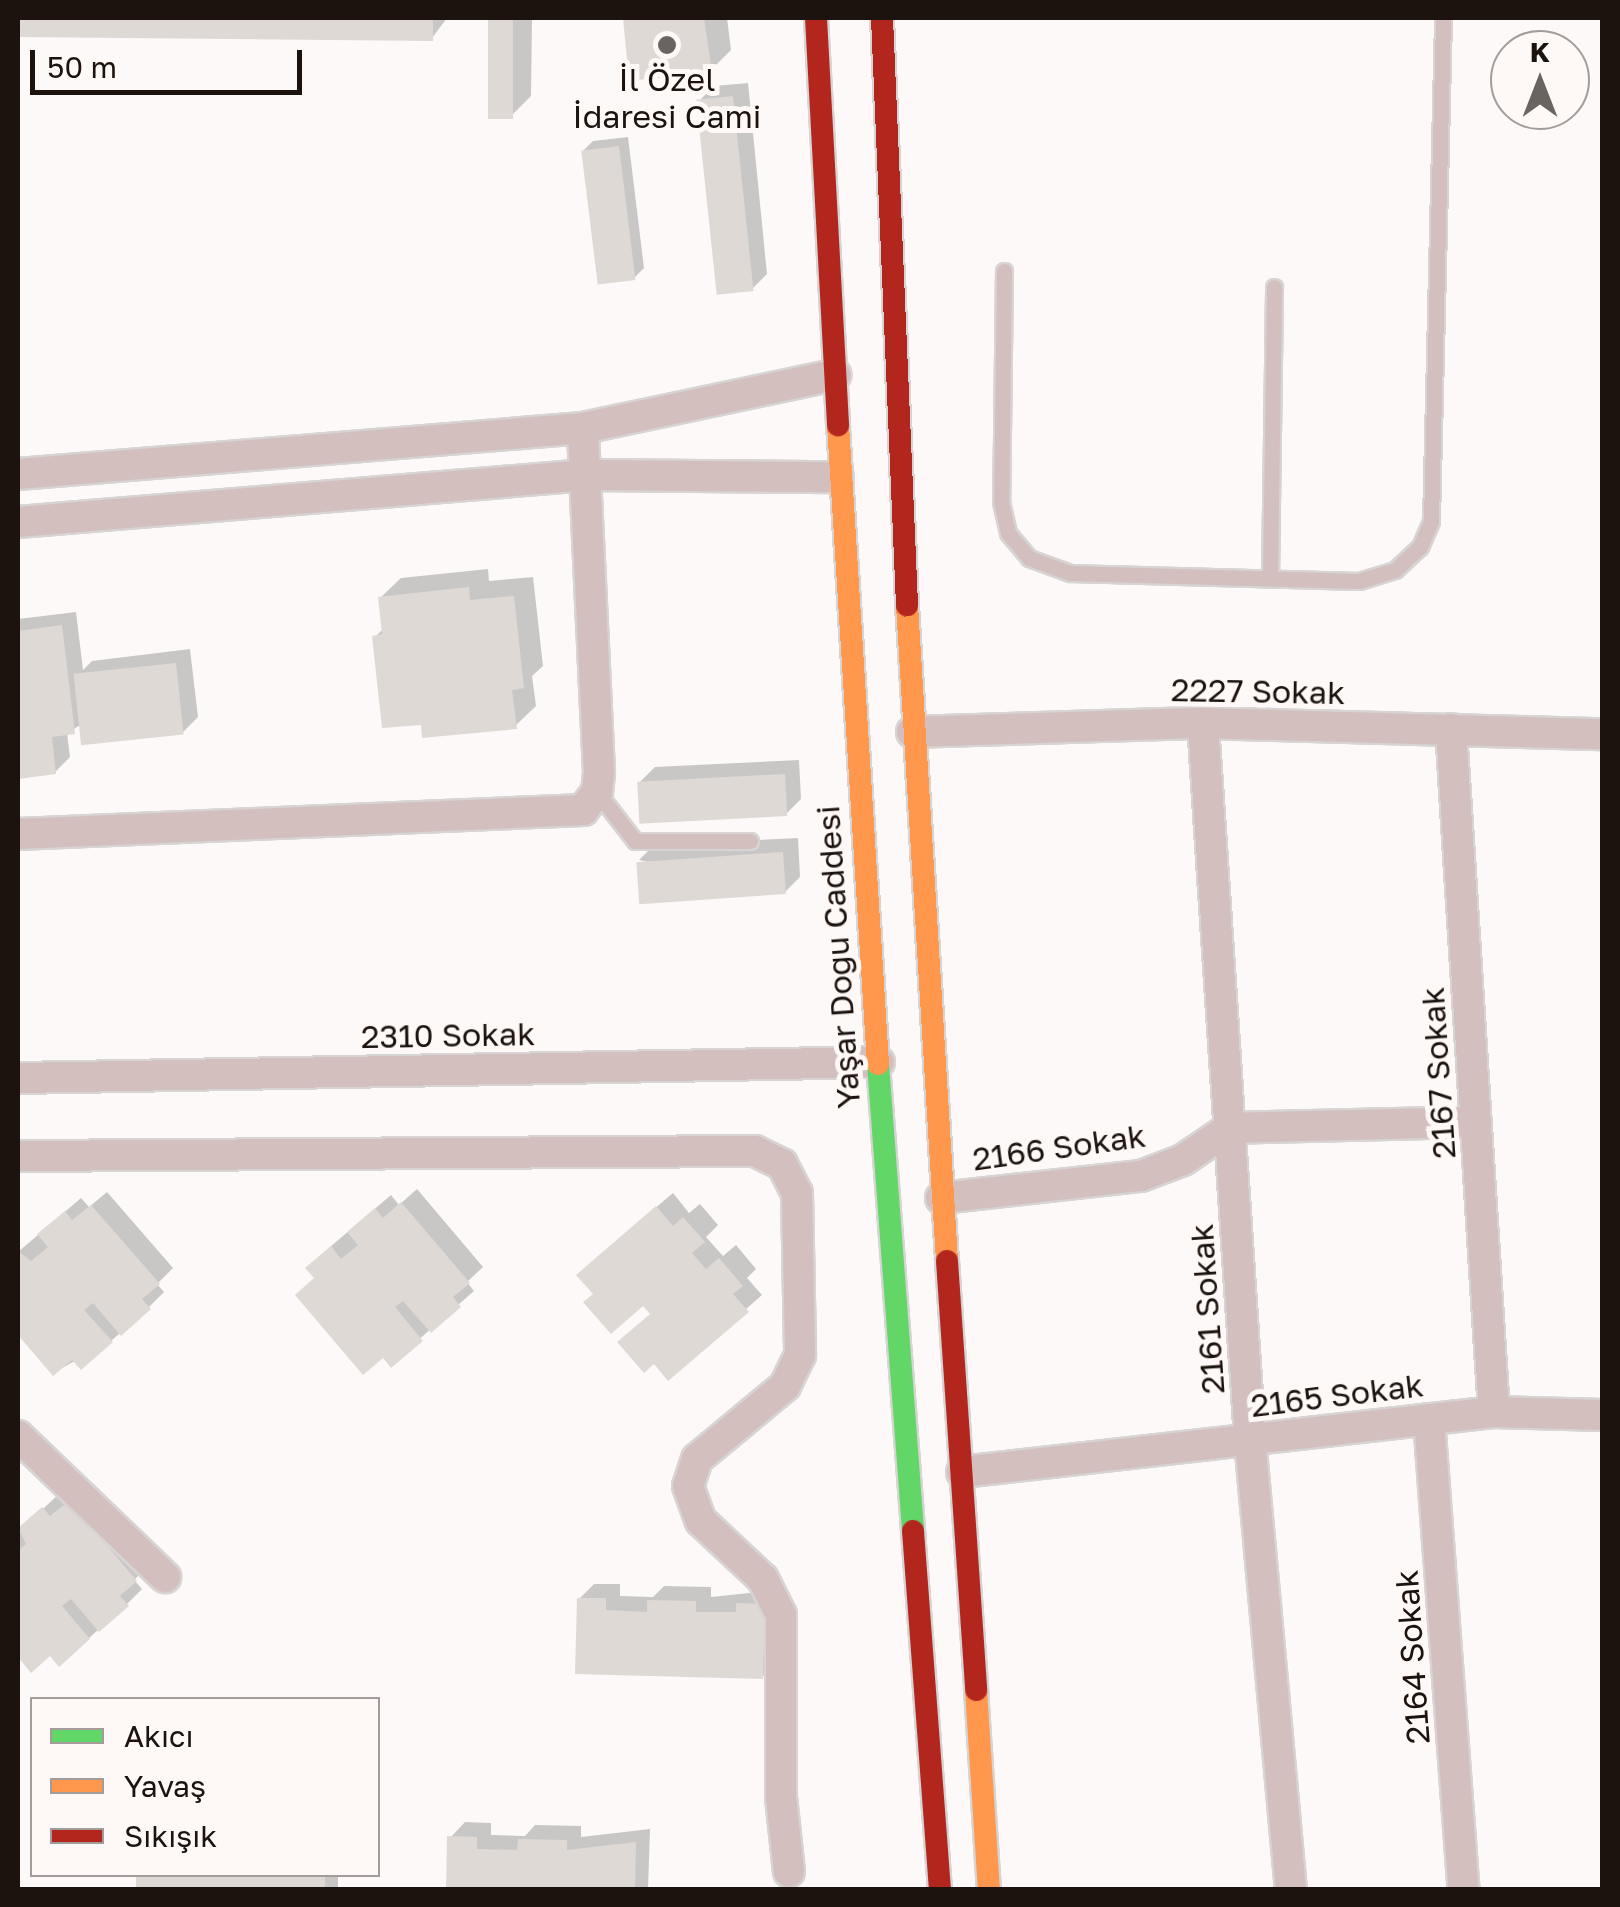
<!DOCTYPE html>
<html>
<head>
<meta charset="utf-8">
<style>
  body { margin:0 }
  #map { position:relative; width:1620px; height:1907px; overflow:hidden; background:#fcf9f8; font-family:"Golos Text",sans-serif }
  div>[style] { position:absolute }
  .shadow>* { inset:0; background:#0003; transform-origin:0 0 }
  .building>* { inset:0; background:#ded9d5; transform-origin:0 0 }
  .roads { filter:drop-shadow(2px 0 #d7d4d4) drop-shadow(-2px 0 #d7d4d4) drop-shadow(0 2px #d7d4d4) drop-shadow(0 -2px #d7d4d4) }
  .lane>* { height:15px; margin:-7.5px; padding:0 7.5px; transform-origin:7.5px; border-radius:7.5px; background:#d3bfbd }
  .street>* { height:30px; margin:-15px; padding:0 15px; transform-origin:15px; border-radius:15px; background:#d3bfbd }
  .fast>* { height:22px; margin:-11px; padding:0 11px; transform-origin:11px; border-radius:11px; background:#63d668 }
  .slow>* { height:22px; margin:-11px; padding:0 11px; transform-origin:11px; border-radius:11px; background:#ff974d }
  .jam>* { height:22px; margin:-11px; padding:0 11px; transform-origin:11px; border-radius:11px; background:#b3261e }
  .dots>* { width:28px; height:28px; translate:-50% -50%; box-sizing:border-box; border:5px solid #fef8f6; border-radius:50% }
  span { translate:-50% -50%; white-space:nowrap; text-align:center; line-height:1.15; -webkit-text-stroke:10px #fef8f6; paint-order:stroke }
  .poi-label { font-size:32px; color:#1c130f }
  .street-label { font-size:32px; color:#1c130f }
  .frame { position:absolute; inset:0; border:20px solid #1c130f; pointer-events:none }
  .legend { position:absolute; left:30px; top:1697px; width:350px; height:180px; box-sizing:border-box; background:#fef8f6; border:2px solid #a49c9a; margin:0; padding:12px 18px; list-style:none; font-size:30px; color:#1c130f }
  .legend li { display:flex; align-items:center; gap:20px; height:50px }
  .legend b { width:50px; border:2px solid #a49c9a }
  .north { position:absolute; left:1490px; top:30px; width:100px; height:100px; box-sizing:border-box; background:#fef8f6; border:2px solid #a49c9a; border-radius:50%; rotate:0deg; font-size:28px; font-weight:700; line-height:40px; text-align:center; color:#1c130f }
  .north::after { content:''; display:block; margin:auto; width:35px; height:45px; background:#6a6461; clip-path:polygon(50% 0,100% 100%,50% 72%,0 100%) }
  .scale { position:absolute; left:30px; top:50px; width:272px; height:45px; box-sizing:border-box; border:5px solid #1c130f; border-top:0; padding-left:12px; font-size:30px; line-height:35px; white-space:nowrap; color:#1c130f; -webkit-text-stroke:8px #fef8f6; paint-order:stroke }
</style>
</head>
<body>
<div id="map">
  <div class="shadow">
    <div style="clip-path:polygon(18px 18px,447px 18px,432px 38px,18px 34px)"></div>
    <div style="clip-path:polygon(491px 18px,532px 18px,531px 96px,511px 116px,490px 116px)"></div>
    <div style="clip-path:polygon(626px 18px,727px 18px,731px 50px,711px 70px,631px 79px)"></div>
    <div style="clip-path:polygon(748px 83px,767px 274px,752px 289px,699px 101px,714px 86px)"></div>
    <div style="clip-path:polygon(628px 137px,644px 268px,634px 278px,583px 151px,593px 141px)"></div>
    <div style="clip-path:polygon(488px 569px,489px 581px,533px 577px,543px 666px,532px 676px,536px 706px,515px 726px,423px 722px,375px 637px,384px 628px,380px 598px,401px 578px)"></div>
    <div style="clip-path:polygon(76px 612px,83px 670px,92px 661px,190px 649px,198px 717px,183px 732px,82px 724px,67px 733px,70px 757px,55px 772px,18px 776px,18px 619px)"></div>
    <div style="clip-path:polygon(799px 760px,801px 799px,786px 814px,640px 782px,655px 767px)"></div>
    <div style="clip-path:polygon(798px 838px,800px 877px,785px 892px,639px 860px,654px 845px)"></div>
    <div style="clip-path:polygon(417px 1189px,483px 1267px,467px 1282px,474px 1291px,391px 1364px,317px 1277px,323px 1253px,391px 1195px,399px 1205px)"></div>
    <div style="clip-path:polygon(107px 1192px,173px 1268px,157px 1284px,164px 1292px,149px 1307px,111px 1341px,53px 1373px,18px 1331px,18px 1252px,81px 1198px,89px 1207px)"></div>
    <div style="clip-path:polygon(673px 1193px,689px 1213px,700px 1204px,718px 1225px,706px 1237px,723px 1256px,736px 1245px,756px 1269px,747px 1278px,762px 1295px,669px 1377px,653px 1313px,643px 1302px,596px 1293px,594px 1260px)"></div>
    <div style="clip-path:polygon(59px 1494px,150px 1564px,134px 1580px,142px 1589px,127px 1604px,89px 1638px,50px 1653px,31px 1669px,18px 1654px,18px 1532px)"></div>
    <div style="clip-path:polygon(594px 1584px,620px 1584px,620px 1596px,653px 1597px,664px 1586px,711px 1587px,711px 1597px,779px 1590px,778px 1662px,762px 1677px,579px 1599px)"></div>
    <div style="clip-path:polygon(465px 1822px,491px 1823px,491px 1835px,525px 1836px,535px 1825px,581px 1826px,581px 1837px,650px 1829px,648px 1890px,448px 1890px,450px 1838px)"></div>
    <div style="left:138px;top:1874px;width:200px;height:16px"></div>
  </div>
  <div class="building">
    <div style="clip-path:polygon(18px 18px,433px 18px,433px 41px,18px 37px)"></div>
    <div style="left:488px;top:18px;width:25px;height:101px"></div>
    <div style="clip-path:polygon(623px 18px,704px 18px,712px 72px,629px 81px)"></div>
    <div style="left:733px;top:96px;width:196px;height:37px;rotate:84deg"></div>
    <div style="left:619px;top:146px;width:135px;height:38px;rotate:83deg"></div>
    <div style="clip-path:polygon(469px 587px,470px 600px,514px 596px,524px 688px,512px 690px,517px 729px,422px 738px,421px 725px,382px 728px,372px 636px,382px 634px,378px 597px)"></div>
    <div style="clip-path:polygon(62px 625px,75px 734px,52px 737px,56px 774px,18px 779px,18px 631px)"></div>
    <div style="left:176px;top:663px;width:72px;height:103px;rotate:84deg"></div>
    <div style="left:785px;top:774px;width:42px;height:148px;rotate:87deg"></div>
    <div style="left:783px;top:852px;width:42px;height:147px;rotate:86deg"></div>
    <div style="clip-path:polygon(401px 1202px,470px 1283px,453px 1297px,461px 1307px,431px 1333px,403px 1301px,395px 1307px,423px 1341px,391px 1368px,383px 1358px,363px 1375px,295px 1295px,314px 1278px,305px 1268px,331px 1246px,341px 1259px,358px 1245px,347px 1232px,375px 1208px,383px 1218px)"></div>
    <div style="clip-path:polygon(91px 1205px,160px 1284px,142px 1299px,151px 1309px,121px 1336px,93px 1303px,84px 1310px,113px 1342px,81px 1370px,72px 1360px,53px 1376px,18px 1335px,18px 1251px,31px 1261px,48px 1247px,37px 1234px,65px 1211px,72px 1220px)"></div>
    <div style="clip-path:polygon(656px 1206px,673px 1226px,683px 1217px,705px 1242px,692px 1253px,706px 1269px,719px 1258px,743px 1286px,733px 1294px,749px 1312px,668px 1381px,654px 1364px,644px 1373px,617px 1342px,650px 1314px,643px 1306px,611px 1334px,583px 1302px,593px 1294px,576px 1275px)"></div>
    <div style="clip-path:polygon(69px 1501px,137px 1581px,120px 1596px,129px 1606px,99px 1632px,71px 1599px,62px 1606px,90px 1639px,59px 1667px,50px 1656px,31px 1673px,18px 1657px,18px 1551px,26px 1544px,18px 1528px,42px 1507px,50px 1516px)"></div>
    <div style="clip-path:polygon(577px 1598px,606px 1598px,606px 1610px,647px 1612px,647px 1600px,696px 1601px,696px 1612px,736px 1612px,736px 1603px,765px 1604px,763px 1679px,575px 1674px)"></div>
    <div style="clip-path:polygon(447px 1836px,477px 1837px,477px 1849px,517px 1850px,518px 1839px,567px 1840px,567px 1850px,636px 1842px,635px 1890px,446px 1890px)"></div>
    <div style="left:136px;top:1874px;width:189px;height:16px"></div>
  </div>
  <div class="roads">
    <div class="lane">
      <div style="left:1004px;top:271px;width:231px;rotate:90.7deg"></div>
      <div style="left:1001px;top:502px;width:32px;rotate:77deg"></div>
      <div style="left:1008px;top:533px;width:33px;rotate:50deg"></div>
      <div style="left:1029px;top:558px;width:44px;rotate:20.1deg"></div>
      <div style="left:1070px;top:573px;width:289px;rotate:1.6deg"></div>
      <div style="left:1359px;top:581px;width:38px;rotate:-17deg"></div>
      <div style="left:1395px;top:570px;width:34px;rotate:-43deg"></div>
      <div style="left:1420px;top:547px;width:28px;rotate:-67deg"></div>
      <div style="left:1431px;top:521px;width:503px;rotate:-88.63deg"></div>
      <div style="left:1270px;top:578px;width:291px;rotate:-89.2deg"></div>
      <div style="left:597px;top:792px;width:62px;rotate:52.2deg"></div>
      <div style="left:635px;top:841px;width:115px"></div>
    </div>
    <div class="street">
      <div style="left:18px;top:474px;width:567px;rotate:-4.65deg"></div>
      <div style="left:583px;top:428px;width:258px;rotate:-11.9deg"></div>
      <div style="left:18px;top:522px;width:571px;rotate:-4.72deg"></div>
      <div style="left:587px;top:475px;width:251px;rotate:0.5deg"></div>
      <div style="left:1203px;top:723px;width:719px;rotate:86.25deg"></div>
      <div style="left:1250px;top:1440px;width:452px;rotate:84.8deg"></div>
      <div style="left:1451px;top:729px;width:684px;rotate:86.4deg"></div>
      <div style="left:912px;top:732px;width:291px;rotate:-1.8deg"></div>
      <div style="left:1203px;top:723px;width:399px;rotate:1.6deg"></div>
      <div style="left:18px;top:834px;width:566px;rotate:-2.43deg"></div>
      <div style="left:583px;top:810px;width:23px;rotate:-52deg"></div>
      <div style="left:597px;top:792px;width:20px;rotate:-84deg"></div>
      <div style="left:599px;top:772px;width:344px;rotate:-92.7deg"></div>
      <div style="left:18px;top:1078px;width:861px;rotate:-1.06deg"></div>
      <div style="left:18px;top:1156px;width:737px;rotate:-0.39deg"></div>
      <div style="left:755px;top:1151px;width:30px;rotate:26deg"></div>
      <div style="left:782px;top:1164px;width:33px;rotate:63deg"></div>
      <div style="left:797px;top:1193px;width:162px;rotate:88.9deg"></div>
      <div style="left:800px;top:1355px;width:34px;rotate:116deg"></div>
      <div style="left:785px;top:1386px;width:114px;rotate:140.3deg"></div>
      <div style="left:697px;top:1459px;width:28px;rotate:108deg"></div>
      <div style="left:688px;top:1486px;width:37px;rotate:70deg"></div>
      <div style="left:701px;top:1521px;width:85px;rotate:43.1deg"></div>
      <div style="left:763px;top:1579px;width:40px;rotate:63.4deg"></div>
      <div style="left:781px;top:1615px;width:182px;rotate:90deg"></div>
      <div style="left:781px;top:1797px;width:75px;rotate:83.9deg"></div>
      <div style="left:941px;top:1198px;width:201px;rotate:-6.3deg"></div>
      <div style="left:1141px;top:1176px;width:45px;rotate:-20.9deg"></div>
      <div style="left:1183px;top:1160px;width:57px;rotate:-34.2deg"></div>
      <div style="left:1230px;top:1128px;width:246px;rotate:-1.4deg"></div>
      <div style="left:1429px;top:1419px;width:472px;rotate:85.8deg"></div>
      <div style="left:18px;top:1436px;width:204px;rotate:43.8deg"></div>
      <div style="left:962px;top:1472px;width:535px;rotate:-6.43deg"></div>
      <div style="left:1494px;top:1412px;width:108px;rotate:1.6deg"></div>
    </div>
    <div class="fast">
      <div style="left:878px;top:1064px;width:468px;rotate:85.7deg"></div>
    </div>
    <div class="slow">
      <div style="left:838px;top:425px;width:640px;rotate:86.42deg"></div>
      <div style="left:907px;top:605px;width:657px;rotate:86.51deg"></div>
      <div style="left:976px;top:1690px;width:200px;rotate:86.3deg"></div>
    </div>
    <div class="jam">
      <div style="left:816px;top:18px;width:408px;rotate:86.9deg"></div>
      <div style="left:882px;top:18px;width:588px;rotate:87.56deg"></div>
      <div style="left:947px;top:1261px;width:430px;rotate:86.1deg"></div>
      <div style="left:913px;top:1531px;width:360px;rotate:85.7deg"></div>
    </div>
  </div>
  <div class="dots">
    <div style="left:667px;top:45px;background:#6a6461"></div>
  </div>
  <div class="poi-label">
    <span style="left:667px;top:98px">İl Özel<br>İdaresi Cami</span>
  </div>
  <div class="street-label">
    <span style="left:1258px;top:691px;rotate:1deg">2227 Sokak</span>
    <span style="left:838px;top:957px;rotate:-94deg">Yaşar Doğu Caddesi</span>
    <span style="left:448px;top:1035px;rotate:-1deg">2310 Sokak</span>
    <span style="left:1438px;top:1073px;rotate:-94deg">2167 Sokak</span>
    <span style="left:1059px;top:1147px;rotate:-8deg">2166 Sokak</span>
    <span style="left:1207px;top:1309px;rotate:-94deg">2161 Sokak</span>
    <span style="left:1337px;top:1395px;rotate:-7deg">2165 Sokak</span>
    <span style="left:1412px;top:1657px;rotate:-94deg">2164 Sokak</span>
  </div>
  <div class="frame"></div>
  <ul class="legend">
  <li><b style="height:12px;background:#63d668"></b>Akıcı</li>
  <li><b style="height:12px;background:#ff974d"></b>Yavaş</li>
  <li><b style="height:12px;background:#b3261e"></b>Sıkışık</li>
  </ul>
  <div class="north">K</div>
  <div class="scale">50 m</div>
</div>
</body>
</html>
